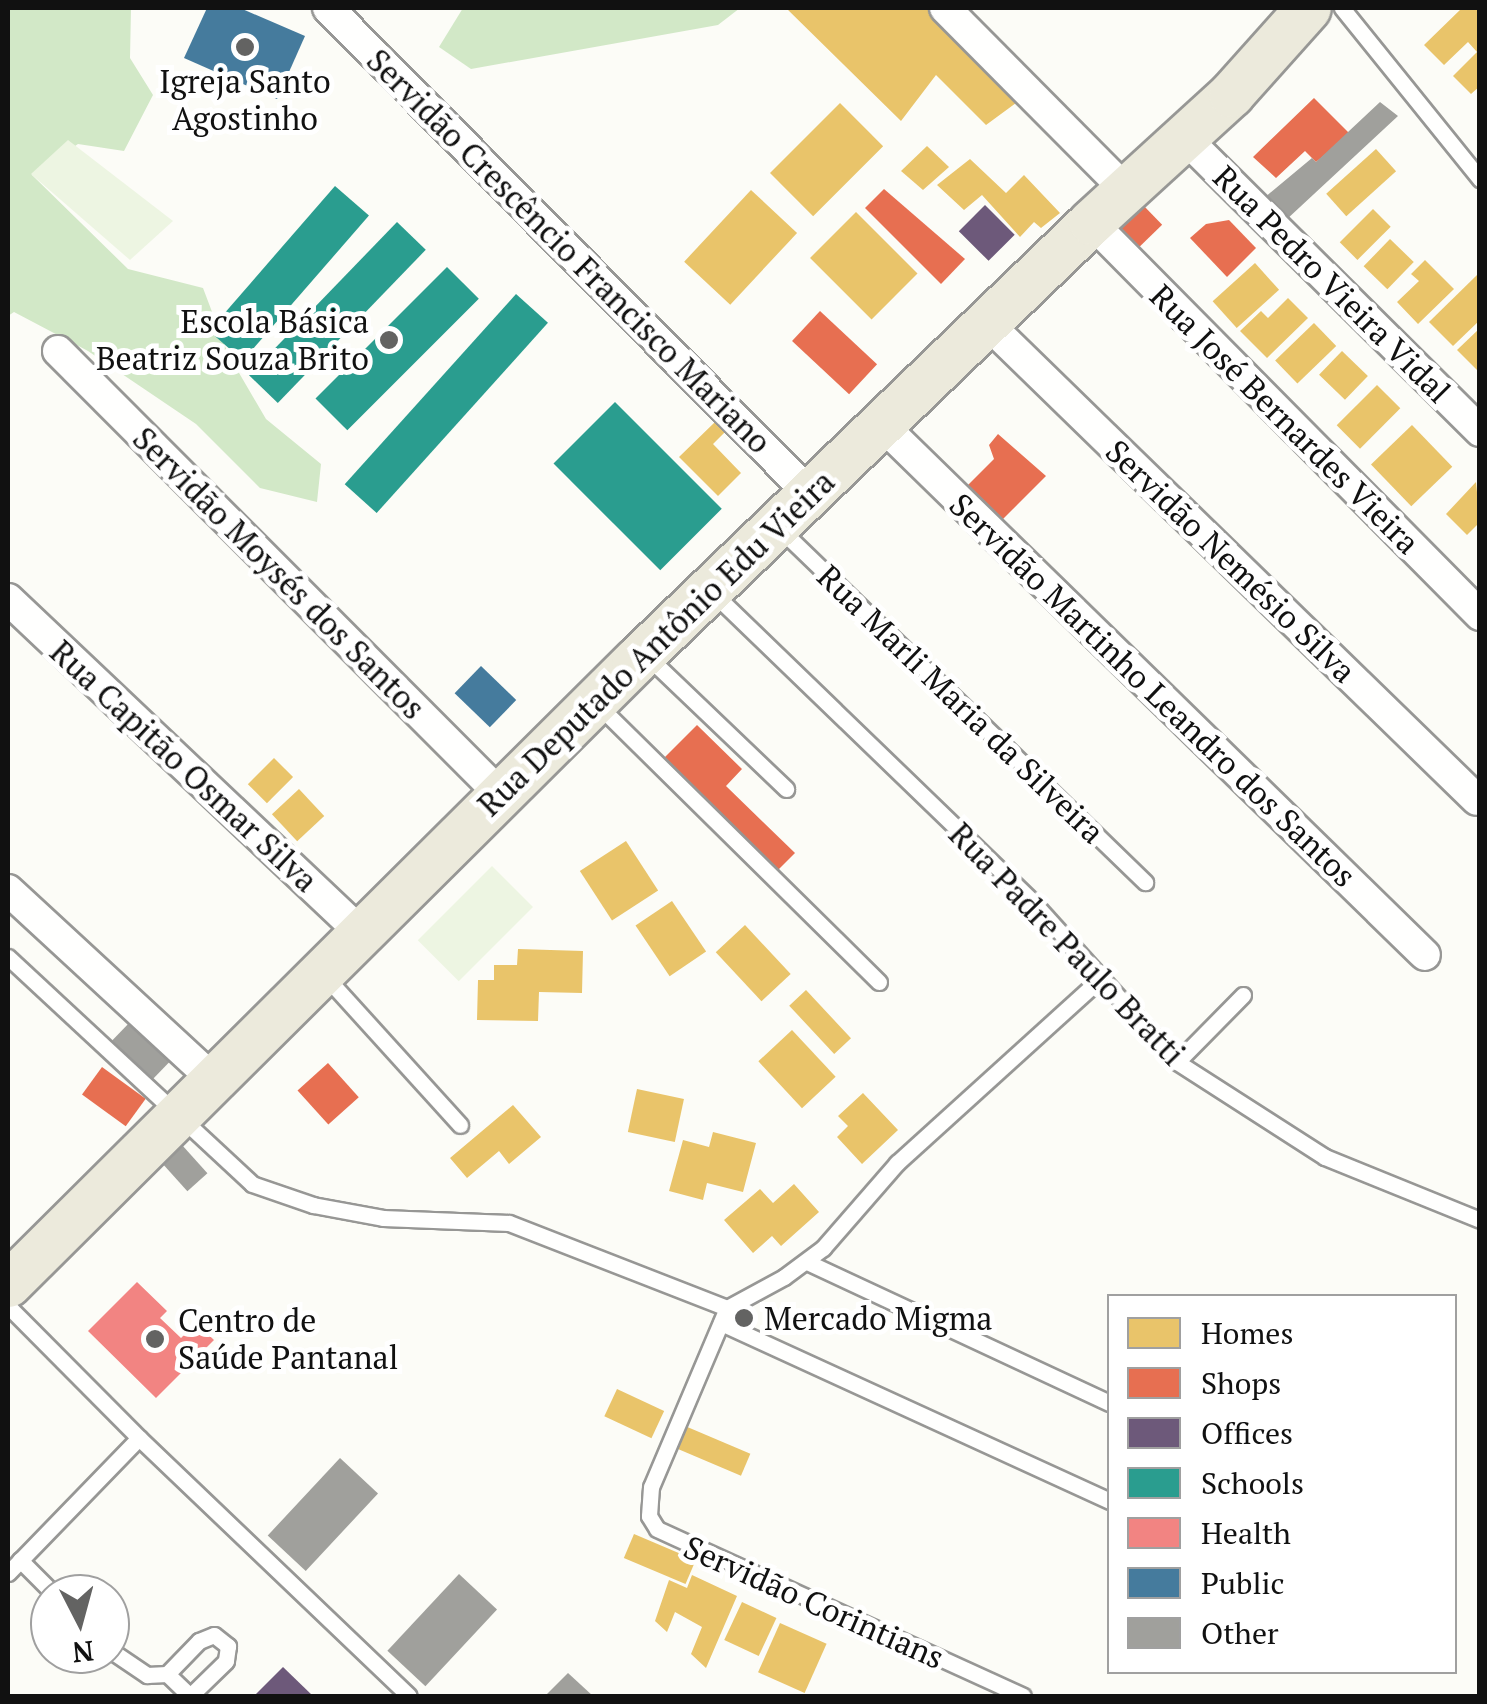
<!DOCTYPE html>
<html>
<head>
<meta charset="utf-8">
<style>
  body { margin:0 }
  #map { position:relative; width:1487px; height:1704px; overflow:hidden; background:#fcfcf7; font-family:"PT Serif",serif }
  div>[style] { position:absolute }
  .forest>* { inset:0; background:#d2e8c7 }
  .pitch>* { inset:0; background:#edf5e2; transform-origin:0 0 }
  .homes>* { inset:0; background:#e9c46a; transform-origin:0 0 }
  .shops>* { inset:0; background:#e76f51; transform-origin:0 0 }
  .offices>* { inset:0; background:#6d597a; transform-origin:0 0 }
  .schools>* { inset:0; background:#2a9d8f; transform-origin:0 0 }
  .health>* { inset:0; background:#f28482 }
  .public>* { inset:0; background:#457b9d; transform-origin:0 0 }
  .building>* { inset:0; background:#a0a09c; transform-origin:0 0 }
  .roads { filter:drop-shadow(2px 0 #979795) drop-shadow(-2px 0 #979795) drop-shadow(0 2px #979795) drop-shadow(0 -2px #979795) }
  .service>* { height:15px; margin:-7.5px; padding:0 7.5px; transform-origin:7.5px; border-radius:7.5px; background:#fffffe }
  .minor>* { height:30px; margin:-15px; padding:0 15px; transform-origin:15px; border-radius:15px; background:#fffffe }
  .primary>* { height:45px; margin:-22.5px; padding:0 22.5px; transform-origin:22.5px; border-radius:22.5px; background:#eceadc }
  .dots>* { width:28px; height:28px; translate:-50% -50%; box-sizing:border-box; border:5px solid #fff; border-radius:50% }
  span { translate:-50% -50%; white-space:nowrap; text-align:center; line-height:1.15; -webkit-text-stroke:10px #fff; paint-order:stroke }
  .poi-label { font-size:32px; color:#111 }
  .right { translate:-100% -50%; text-align:right }
  .left { translate:0 -50%; text-align:left }
  .street-label { font-size:32px; color:#111 }
  .frame { position:absolute; inset:0; border:10px solid #111; pointer-events:none }
  .legend { position:absolute; left:1107px; top:1294px; width:350px; height:380px; box-sizing:border-box; background:#fff; border:2px solid #a0a0a0; margin:0; padding:12px 18px; list-style:none; font-size:30px; color:#111 }
  .legend li { display:flex; align-items:center; gap:20px; height:50px }
  .legend b { width:50px; border:2px solid #a0a0a0 }
  .north { position:absolute; left:30px; top:1574px; width:100px; height:100px; box-sizing:border-box; background:#fff; border:2px solid #a0a0a0; border-radius:50%; rotate:174deg; font-size:28px; font-weight:700; line-height:40px; text-align:center; color:#111 }
  .north::after { content:''; display:block; margin:auto; width:35px; height:45px; background:#636362; clip-path:polygon(50% 0,100% 100%,50% 72%,0 100%) }
</style>
</head>
<body>
<div id="map">
  <div class="forest">
    <div style="clip-path:polygon(8px 8px,131px 8px,130px 58px,153px 95px,124px 151px,78px 144px,32px 175px,128px 269px,203px 288px,228px 354px,266px 419px,321px 464px,317px 502px,260px 488px,196px 424px,88px 351px,14px 312px,8px 316px)"></div>
    <div style="clip-path:polygon(463px 8px,740px 8px,718px 25px,471px 69px,439px 47px)"></div>
  </div>
  <div class="pitch">
    <div style="clip-path:polygon(68px 140px,173px 221px,130px 260px,31px 174px)"></div>
    <div style="left:492px;top:866px;width:58px;height:105px;rotate:45deg"></div>
  </div>
  <div class="homes">
    <div style="clip-path:polygon(786px 8px,935px 8px,1024px 97px,986px 125px,936px 75px,901px 121px)"></div>
    <div style="clip-path:polygon(1462px 8px,1480px 8px,1480px 86px,1471px 94px,1453px 76px,1477px 52px,1468px 42px,1444px 65px,1424px 45px)"></div>
    <div style="left:840px;top:103px;width:61px;height:99px;rotate:45deg"></div>
    <div style="clip-path:polygon(927px 146px,949px 167px,923px 190px,901px 171px)"></div>
    <div style="left:1376px;top:149px;width:30px;height:67px;rotate:48deg"></div>
    <div style="clip-path:polygon(970px 159px,1006px 193px,1024px 175px,1060px 213px,1041px 228px,1034px 222px,1020px 237px,982px 195px,964px 210px,937px 185px)"></div>
    <div style="left:751px;top:190px;width:63px;height:98px;rotate:43deg"></div>
    <div style="left:1373px;top:209px;width:25px;height:47px;rotate:45deg"></div>
    <div style="left:856px;top:212px;width:87px;height:65px;rotate:45deg"></div>
    <div style="left:1390px;top:239px;width:33px;height:38px;rotate:44deg"></div>
    <div style="clip-path:polygon(1425px 260px,1454px 289px,1418px 324px,1397px 302px,1419px 281px,1411px 274px)"></div>
    <div style="left:1255px;top:263px;width:36px;height:57px;rotate:48deg"></div>
    <div style="clip-path:polygon(1477px 275px,1480px 320px,1453px 346px,1429px 322px)"></div>
    <div style="clip-path:polygon(1288px 298px,1308px 318px,1267px 358px,1240px 331px,1261px 311px,1268px 318px)"></div>
    <div style="left:1314px;top:323px;width:32px;height:54px;rotate:46deg"></div>
    <div style="clip-path:polygon(1480px 328px,1480px 373px,1457px 350px)"></div>
    <div style="left:1342px;top:351px;width:36px;height:33px;rotate:44deg"></div>
    <div style="left:1377px;top:385px;width:33px;height:57px;rotate:45deg"></div>
    <div style="clip-path:polygon(715px 422px,725px 432px,713px 444px,741px 473px,718px 496px,679px 457px)"></div>
    <div style="left:1412px;top:425px;width:58px;height:57px;rotate:46deg"></div>
    <div style="clip-path:polygon(1476px 482px,1480px 522px,1467px 535px,1446px 514px)"></div>
    <div style="left:274px;top:758px;width:27px;height:37px;rotate:45deg"></div>
    <div style="left:299px;top:789px;width:37px;height:37px;rotate:47deg"></div>
    <div style="left:626px;top:841px;width:59px;height:55px;rotate:57deg"></div>
    <div style="left:672px;top:901px;width:61px;height:44px;rotate:56deg"></div>
    <div style="left:745px;top:925px;width:67px;height:40px;rotate:47deg"></div>
    <div style="clip-path:polygon(518px 949px,583px 951px,582px 993px,539px 992px,538px 1021px,477px 1020px,478px 980px,494px 980px,494px 965px,517px 965px)"></div>
    <div style="left:806px;top:990px;width:66px;height:23px;rotate:47deg"></div>
    <div style="left:792px;top:1030px;width:64px;height:46px;rotate:47deg"></div>
    <div style="left:637px;top:1089px;width:48px;height:44px;rotate:12deg"></div>
    <div style="clip-path:polygon(863px 1093px,898px 1130px,862px 1164px,837px 1137px,848px 1126px,838px 1116px)"></div>
    <div style="clip-path:polygon(513px 1105px,541px 1137px,509px 1164px,499px 1151px,467px 1178px,450px 1158px)"></div>
    <div style="clip-path:polygon(713px 1132px,756px 1143px,743px 1192px,707px 1183px,703px 1200px,669px 1191px,683px 1140px,709px 1147px)"></div>
    <div style="clip-path:polygon(794px 1184px,819px 1212px,781px 1246px,772px 1236px,753px 1253px,724px 1220px,760px 1189px,773px 1203px)"></div>
    <div style="left:617px;top:1389px;width:52px;height:30px;rotate:25deg"></div>
    <div style="left:685px;top:1426px;width:71px;height:24px;rotate:23deg"></div>
    <div style="left:634px;top:1534px;width:67px;height:26px;rotate:23deg"></div>
    <div style="clip-path:polygon(692px 1575px,737px 1596px,706px 1668px,691px 1654px,702px 1627px,675px 1612px,667px 1632px,655px 1621px,669px 1580px,687px 1588px)"></div>
    <div style="left:742px;top:1602px;width:38px;height:42px;rotate:25deg"></div>
    <div style="left:780px;top:1623px;width:51px;height:54px;rotate:24deg"></div>
  </div>
  <div class="shops">
    <div style="clip-path:polygon(1314px 98px,1350px 134px,1316px 162px,1305px 151px,1276px 178px,1253px 157px)"></div>
    <div style="clip-path:polygon(884px 189px,965px 259px,941px 284px,865px 208px)"></div>
    <div style="left:1142px;top:204px;width:29px;height:35px;rotate:46deg"></div>
    <div style="clip-path:polygon(1229px 220px,1256px 248px,1227px 277px,1190px 238px,1206px 224px)"></div>
    <div style="left:820px;top:311px;width:78px;height:41px;rotate:43deg"></div>
    <div style="clip-path:polygon(998px 434px,1046px 476px,995px 527px,960px 493px,994px 459px,989px 445px)"></div>
    <div style="clip-path:polygon(697px 725px,742px 769px,726px 786px,795px 853px,777px 871px,663px 759px)"></div>
    <div style="left:328px;top:1063px;width:46px;height:41px;rotate:48deg"></div>
    <div style="left:102px;top:1067px;width:54px;height:34px;rotate:36deg"></div>
  </div>
  <div class="offices">
    <div style="left:985px;top:205px;width:42px;height:37px;rotate:45deg"></div>
    <div style="clip-path:polygon(283px 1667px,313px 1696px,254px 1696px)"></div>
  </div>
  <div class="schools">
    <div style="left:335px;top:186px;width:45px;height:192px;rotate:41deg"></div>
    <div style="left:397px;top:222px;width:40px;height:213px;rotate:44deg"></div>
    <div style="left:447px;top:267px;width:45px;height:186px;rotate:45deg"></div>
    <div style="left:516px;top:294px;width:43px;height:256px;rotate:42deg"></div>
    <div style="left:615px;top:402px;width:151px;height:87px;rotate:45deg"></div>
  </div>
  <div class="health">
    <div style="clip-path:polygon(137px 1282px,167px 1311px,160px 1318px,181px 1338px,196px 1323px,214px 1340px,156px 1398px,88px 1331px)"></div>
  </div>
  <div class="public">
    <div style="clip-path:polygon(207px 8px,240px 8px,305px 36px,277px 99px,184px 58px)"></div>
    <div style="left:481px;top:666px;width:49px;height:38px;rotate:44deg"></div>
  </div>
  <div class="building">
    <div style="clip-path:polygon(1380px 102px,1398px 116px,1286px 220px,1264px 198px,1312px 158px,1316px 162px)"></div>
    <div style="left:133px;top:1019px;width:56px;height:30px;rotate:44deg"></div>
    <div style="left:182px;top:1145px;width:38px;height:27px;rotate:48deg"></div>
    <div style="left:340px;top:1458px;width:52px;height:106px;rotate:43deg"></div>
    <div style="left:459px;top:1574px;width:52px;height:105px;rotate:43deg"></div>
    <div style="clip-path:polygon(568px 1673px,593px 1696px,545px 1696px)"></div>
  </div>
  <div class="roads">
    <div class="service">
      <div style="left:1342px;top:8px;width:220px;rotate:51.1deg"></div>
      <div style="left:778px;top:527px;width:511px;rotate:44.05deg"></div>
      <div style="left:711px;top:591px;width:445px;rotate:44deg"></div>
      <div style="left:1031px;top:900px;width:218px;rotate:48deg"></div>
      <div style="left:1177px;top:1062px;width:176px;rotate:32.7deg"></div>
      <div style="left:1325px;top:1157px;width:167px;rotate:22.1deg"></div>
      <div style="left:646px;top:655px;width:194px;rotate:43.7deg"></div>
      <div style="left:597px;top:704px;width:396px;rotate:44.6deg"></div>
      <div style="left:8px;top:957px;width:333px;rotate:42.9deg"></div>
      <div style="left:252px;top:1184px;width:65px;rotate:19deg"></div>
      <div style="left:313px;top:1205px;width:71px;rotate:10.5deg"></div>
      <div style="left:383px;top:1218px;width:126px;rotate:2.3deg"></div>
      <div style="left:509px;top:1223px;width:234px;rotate:21.3deg"></div>
      <div style="left:727px;top:1308px;width:194px;rotate:113deg"></div>
      <div style="left:651px;top:1487px;width:29px;rotate:94deg"></div>
      <div style="left:649px;top:1516px;width:15px;rotate:58deg"></div>
      <div style="left:657px;top:1529px;width:402px;rotate:24.5deg"></div>
      <div style="left:325px;top:976px;width:201px;rotate:47.8deg"></div>
      <div style="left:1177px;top:1062px;width:94px;rotate:-45.4deg"></div>
      <div style="left:807px;top:1262px;width:334px;rotate:25deg"></div>
      <div style="left:8px;top:1306px;width:186px;rotate:45.2deg"></div>
      <div style="left:727px;top:1308px;width:65px;rotate:-28.5deg"></div>
      <div style="left:784px;top:1277px;width:49px;rotate:-36.6deg"></div>
      <div style="left:823px;top:1248px;width:113px;rotate:-49deg"></div>
      <div style="left:897px;top:1163px;width:278px;rotate:-42.2deg"></div>
      <div style="left:721px;top:1323px;width:428px;rotate:24.6deg"></div>
      <div style="left:20px;top:1560px;width:48px;rotate:45deg"></div>
      <div style="left:8px;top:1573px;width:188px;rotate:-45.9deg"></div>
      <div style="left:139px;top:1438px;width:373px;rotate:43.7deg"></div>
      <div style="left:110px;top:1650px;width:45px;rotate:34deg"></div>
      <div style="left:147px;top:1675px;width:20px;rotate:-3deg"></div>
      <div style="left:167px;top:1674px;width:46px;rotate:-45.9deg"></div>
      <div style="left:199px;top:1641px;width:16px;rotate:-22deg"></div>
      <div style="left:214px;top:1635px;width:18px;rotate:38deg"></div>
      <div style="left:228px;top:1646px;width:15px;rotate:98deg"></div>
      <div style="left:226px;top:1661px;width:50px;rotate:135.8deg"></div>
      <div style="left:190px;top:1696px;width:32px;rotate:-136deg"></div>
    </div>
    <div class="minor">
      <div style="left:328px;top:8px;width:684px;rotate:45.24deg"></div>
      <div style="left:945px;top:8px;width:257px;rotate:45.2deg"></div>
      <div style="left:1185px;top:138px;width:416px;rotate:44.8deg"></div>
      <div style="left:1091px;top:222px;width:553px;rotate:45.29deg"></div>
      <div style="left:986px;top:322px;width:685px;rotate:44.23deg"></div>
      <div style="left:58px;top:351px;width:626px;rotate:45.06deg"></div>
      <div style="left:881px;top:424px;width:760px;rotate:44.31deg"></div>
      <div style="left:8px;top:599px;width:486px;rotate:43.4deg"></div>
      <div style="left:8px;top:890px;width:279px;rotate:42.7deg"></div>
    </div>
    <div class="primary">
      <div style="left:8px;top:1284px;width:884px;rotate:-44.82deg"></div>
      <div style="left:635px;top:661px;width:633px;rotate:-43.91deg"></div>
      <div style="left:1091px;top:222px;width:190px;rotate:-42.4deg"></div>
      <div style="left:1231px;top:94px;width:115px;rotate:-48.2deg"></div>
    </div>
  </div>
  <div class="dots">
    <div style="left:245px;top:47px;background:#636362"></div>
    <div style="left:389px;top:340px;background:#636362"></div>
    <div style="left:744px;top:1318px;background:#636362"></div>
    <div style="left:155px;top:1339px;background:#636362"></div>
  </div>
  <div class="poi-label">
    <span style="left:245px;top:100px">Igreja Santo<br>Agostinho</span>
    <span class="right" style="left:369px;top:340px">Escola Básica<br>Beatriz Souza Brito</span>
    <span class="left" style="left:764px;top:1318px">Mercado Migma</span>
    <span class="left" style="left:178px;top:1339px">Centro de<br>Saúde Pantanal</span>
  </div>
  <div class="street-label">
    <span style="left:569px;top:251px;rotate:45deg">Servidão Crescêncio Francisco Mariano</span>
    <span style="left:1332px;top:284px;rotate:45deg">Rua Pedro Vieira Vidal</span>
    <span style="left:1285px;top:419px;rotate:45deg">Rua José Bernardes Vieira</span>
    <span style="left:1231px;top:561px;rotate:44deg">Servidão Nemésio Silva</span>
    <span style="left:279px;top:573px;rotate:45deg">Servidão Moysés dos Santos</span>
    <span style="left:656px;top:643px;rotate:-44deg">Rua Deputado Antônio Edu Vieira</span>
    <span style="left:1153px;top:690px;rotate:44deg">Servidão Martinho Leandro dos Santos</span>
    <span style="left:961px;top:704px;rotate:44deg">Rua Marli Maria da Silveira</span>
    <span style="left:184px;top:766px;rotate:43deg">Rua Capitão Osmar Silva</span>
    <span style="left:1067px;top:944px;rotate:46deg">Rua Padre Paulo Bratti</span>
    <span style="left:814px;top:1602px;rotate:24deg">Servidão Corintians</span>
  </div>
  <div class="frame"></div>
  <ul class="legend">
  <li><b style="height:28px;background:#e9c46a"></b>Homes</li>
  <li><b style="height:28px;background:#e76f51"></b>Shops</li>
  <li><b style="height:28px;background:#6d597a"></b>Offices</li>
  <li><b style="height:28px;background:#2a9d8f"></b>Schools</li>
  <li><b style="height:28px;background:#f28482"></b>Health</li>
  <li><b style="height:28px;background:#457b9d"></b>Public</li>
  <li><b style="height:28px;background:#a0a09c"></b>Other</li>
  </ul>
  <div class="north">N</div>
</div>
</body>
</html>
